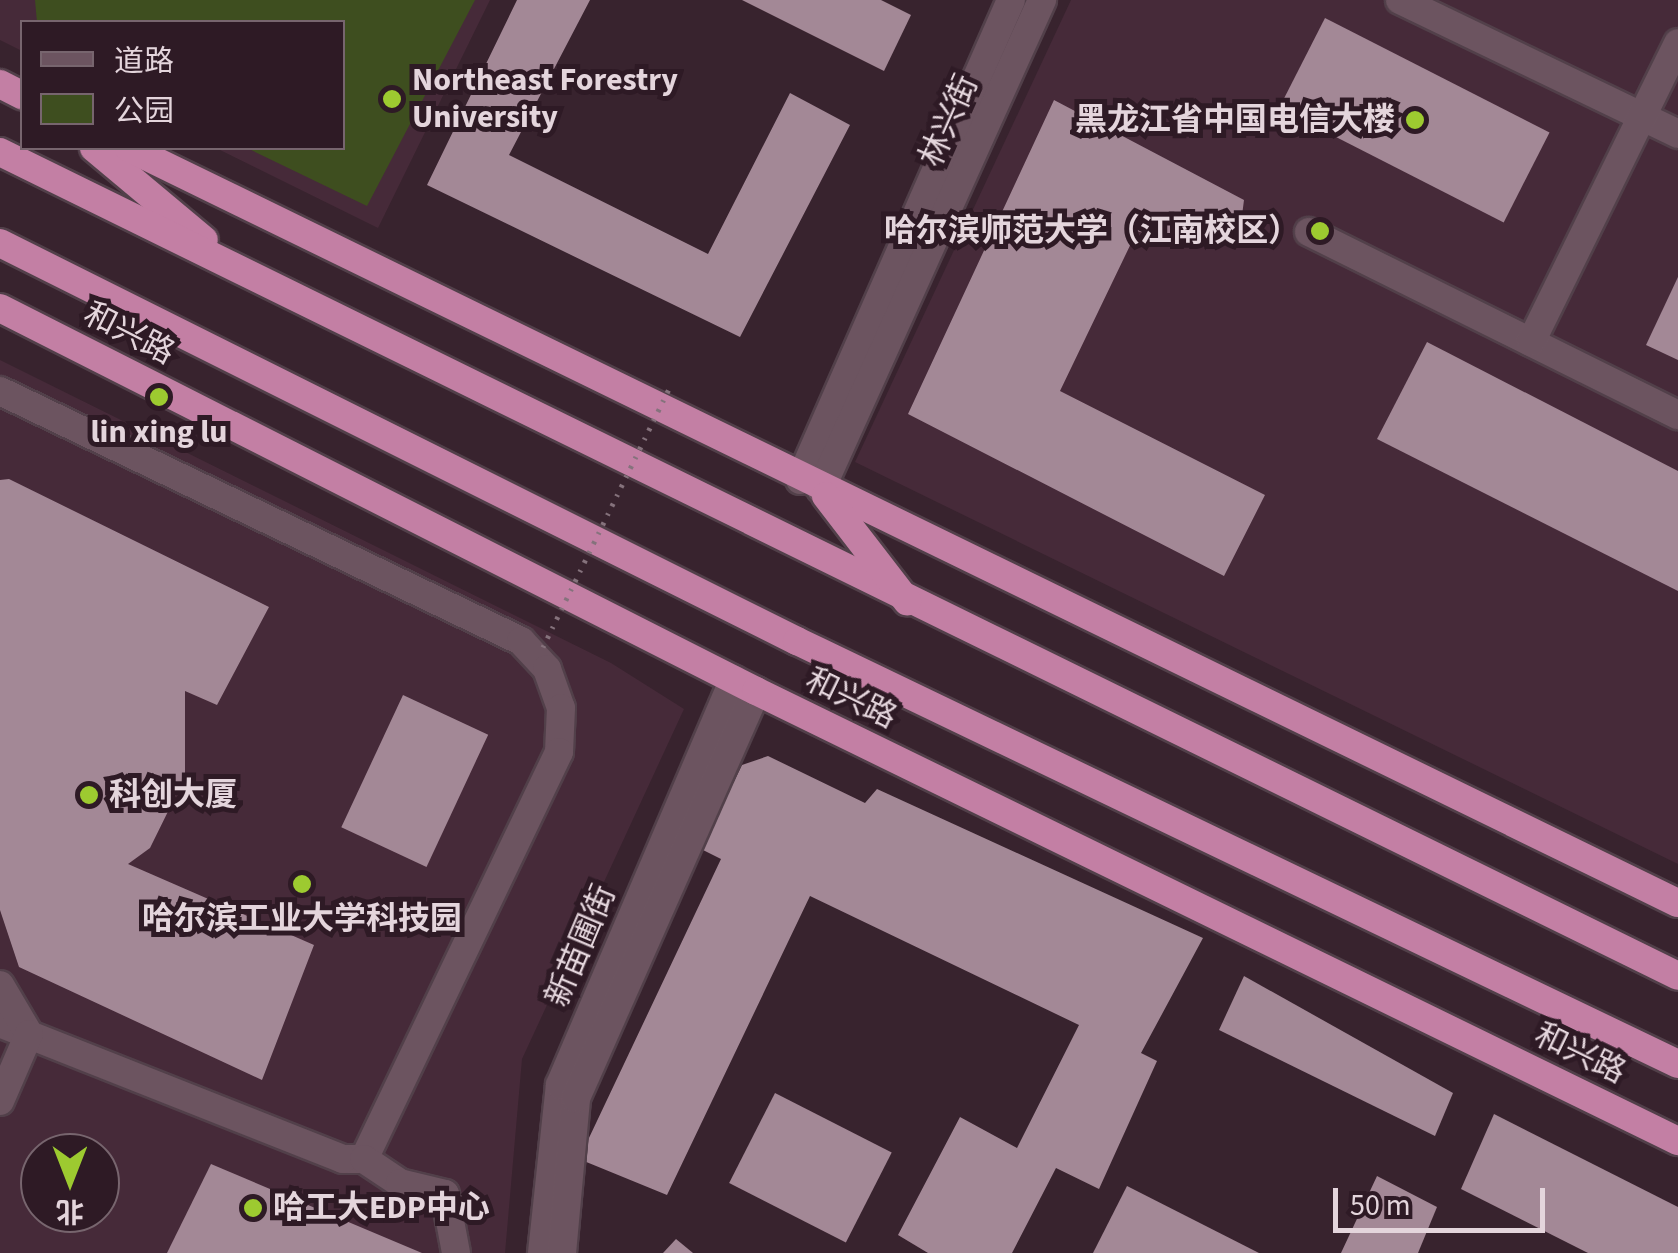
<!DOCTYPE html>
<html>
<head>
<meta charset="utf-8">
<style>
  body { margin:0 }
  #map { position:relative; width:1678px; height:1253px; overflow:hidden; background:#38232e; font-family:"Source Sans 3","Noto Sans SC",sans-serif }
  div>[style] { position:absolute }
  .built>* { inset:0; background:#462a39 }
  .green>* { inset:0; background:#3e4e1f }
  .building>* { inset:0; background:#a38896; transform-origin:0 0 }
  .roads { filter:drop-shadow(2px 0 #52404a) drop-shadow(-2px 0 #52404a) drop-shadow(0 2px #52404a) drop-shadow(0 -2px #52404a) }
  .minor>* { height:28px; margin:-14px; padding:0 14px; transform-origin:14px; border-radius:14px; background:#6c5460 }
  .secondary>* { height:28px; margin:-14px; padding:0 14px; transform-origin:14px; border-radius:14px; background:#6c5460 }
  .trunk>* { height:28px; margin:-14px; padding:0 14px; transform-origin:14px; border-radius:14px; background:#c37fa4 }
  .path-bridge>* { height:5px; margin-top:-2.5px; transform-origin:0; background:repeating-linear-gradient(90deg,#85727c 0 2.5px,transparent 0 10.5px) }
  .dots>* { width:28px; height:28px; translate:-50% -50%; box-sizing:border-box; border:5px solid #2e1a25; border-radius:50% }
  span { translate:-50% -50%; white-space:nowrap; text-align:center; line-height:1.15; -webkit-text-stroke:10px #2e1a25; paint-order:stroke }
  .poi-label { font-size:32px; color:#e4d5dc; font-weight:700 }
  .left { translate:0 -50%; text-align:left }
  .right { translate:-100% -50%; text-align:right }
  .street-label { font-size:32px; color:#e4d5dc }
  .legend { position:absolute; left:20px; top:20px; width:325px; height:130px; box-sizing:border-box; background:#2e1a25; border:2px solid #77656e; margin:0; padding:12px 18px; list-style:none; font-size:30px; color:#e4d5dc }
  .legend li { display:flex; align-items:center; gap:20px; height:50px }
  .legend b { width:50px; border:2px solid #77656e }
  .north { position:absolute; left:20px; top:1133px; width:100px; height:100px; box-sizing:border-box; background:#2e1a25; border:2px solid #77656e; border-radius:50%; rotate:180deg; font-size:28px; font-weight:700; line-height:40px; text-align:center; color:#e4d5dc }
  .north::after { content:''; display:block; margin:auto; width:35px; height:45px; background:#9dca30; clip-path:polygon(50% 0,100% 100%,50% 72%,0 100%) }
  .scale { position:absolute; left:1333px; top:1188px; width:212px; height:45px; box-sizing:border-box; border:5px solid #e4d5dc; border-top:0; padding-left:12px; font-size:30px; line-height:35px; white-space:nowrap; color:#e4d5dc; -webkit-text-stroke:8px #2e1a25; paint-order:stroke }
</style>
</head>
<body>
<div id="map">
  <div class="built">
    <div style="clip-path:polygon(0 0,490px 0,378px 228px,216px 148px,342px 148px,342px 22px,22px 22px,22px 51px,0 40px)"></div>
    <div style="clip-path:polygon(1071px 0,1678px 0,1678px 864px,855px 462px)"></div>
    <div style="clip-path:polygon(evenodd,0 360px,611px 663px,684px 709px,522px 1059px,505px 1253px,0 1253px,0 360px,40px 1153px,100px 1153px,100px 1213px,40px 1213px,40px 1153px)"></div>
  </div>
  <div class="green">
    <div style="clip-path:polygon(35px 0,475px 0,367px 206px,247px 148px,342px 148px,342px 22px,37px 22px)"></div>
  </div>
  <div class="building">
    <div style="clip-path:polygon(517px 0,590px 0,509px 155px,708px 254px,790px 93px,850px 125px,740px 337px,427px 185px)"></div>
    <div style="clip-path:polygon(742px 0,881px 0,911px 15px,884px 71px)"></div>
    <div style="left:1325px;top:18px;width:252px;height:101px;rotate:27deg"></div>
    <div style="clip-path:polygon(1054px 100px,1244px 200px,1240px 231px,1228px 242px,1186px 246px,1137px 231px,1060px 391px,1265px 495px,1224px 576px,908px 414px)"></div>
    <div style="clip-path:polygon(1678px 277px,1678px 360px,1646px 345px)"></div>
    <div style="clip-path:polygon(1427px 342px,1678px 471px,1678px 591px,1377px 439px)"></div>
    <div style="clip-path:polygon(9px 479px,269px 607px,217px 705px,185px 691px,185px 777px,150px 848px,128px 864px,314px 945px,262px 1080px,19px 967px,0 910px,0 480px)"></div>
    <div style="left:403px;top:695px;width:94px;height:146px;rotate:25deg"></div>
    <div style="clip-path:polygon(768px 756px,865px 803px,877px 789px,1203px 938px,1141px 1053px,1157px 1061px,1099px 1189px,1056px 1168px,1012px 1253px,928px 1253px,898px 1235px,960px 1117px,1017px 1148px,1079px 1025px,810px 896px,667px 1195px,579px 1159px,721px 859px,701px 849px,742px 765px)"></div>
    <div style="clip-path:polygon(1244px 976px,1453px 1093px,1435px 1136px,1219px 1030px)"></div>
    <div style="left:775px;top:1093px;width:131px;height:101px;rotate:27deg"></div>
    <div style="clip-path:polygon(1494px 1114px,1678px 1207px,1678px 1253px,1588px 1253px,1461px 1189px)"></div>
    <div style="clip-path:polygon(211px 1164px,422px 1253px,167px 1253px)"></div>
    <div style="clip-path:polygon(1377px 1176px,1437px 1207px,1418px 1253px,1341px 1253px)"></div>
    <div style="clip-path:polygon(1127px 1186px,1259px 1253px,1093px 1253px)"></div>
    <div style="clip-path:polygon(676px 1239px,693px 1253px,663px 1253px)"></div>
  </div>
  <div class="roads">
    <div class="minor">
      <div style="left:1400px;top:0;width:309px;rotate:25.7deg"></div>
      <div style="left:1309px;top:232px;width:412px;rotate:26.4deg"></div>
      <div style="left:1531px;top:342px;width:333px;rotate:-63.8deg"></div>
      <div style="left:0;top:391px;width:578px;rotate:25.63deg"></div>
      <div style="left:521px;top:641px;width:38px;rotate:47deg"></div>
      <div style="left:547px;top:669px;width:41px;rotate:70.3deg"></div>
      <div style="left:561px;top:708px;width:44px;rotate:92.6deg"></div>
      <div style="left:559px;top:752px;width:451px;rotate:115.6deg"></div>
      <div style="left:364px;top:1159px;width:21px;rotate:180deg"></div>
      <div style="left:343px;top:1159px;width:369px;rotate:-158.4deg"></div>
      <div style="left:0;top:985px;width:57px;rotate:59.4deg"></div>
      <div style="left:29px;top:1034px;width:73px;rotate:113.4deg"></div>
      <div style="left:364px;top:1159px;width:43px;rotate:33.7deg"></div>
      <div style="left:400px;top:1183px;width:46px;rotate:13.7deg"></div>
      <div style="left:445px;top:1194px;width:60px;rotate:79.4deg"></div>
    </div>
    <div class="secondary">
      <div style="left:800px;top:480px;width:524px;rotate:-66.27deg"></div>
      <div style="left:821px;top:489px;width:537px;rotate:-65.68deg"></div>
      <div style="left:542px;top:1253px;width:169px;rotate:-83.9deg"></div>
      <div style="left:560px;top:1085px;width:441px;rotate:-66.8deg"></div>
      <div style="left:562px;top:1253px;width:156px;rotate:-84.8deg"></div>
      <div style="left:576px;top:1098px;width:445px;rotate:-66.1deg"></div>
    </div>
    <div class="trunk">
      <div style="left:0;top:84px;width:25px;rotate:27deg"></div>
      <div style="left:94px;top:148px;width:143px;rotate:39.9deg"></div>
      <div style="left:129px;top:148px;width:1723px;rotate:25.99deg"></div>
      <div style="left:0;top:152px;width:1869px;rotate:26.15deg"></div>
      <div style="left:0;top:243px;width:891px;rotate:26.54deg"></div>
      <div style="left:797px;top:641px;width:977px;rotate:25.65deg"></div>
      <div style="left:0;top:308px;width:847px;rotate:26.87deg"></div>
      <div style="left:756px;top:691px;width:1026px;rotate:26.02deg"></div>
      <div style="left:826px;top:496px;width:133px;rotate:52.4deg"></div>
    </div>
  </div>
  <div class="path-bridge">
    <div style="left:543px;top:647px;width:292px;rotate:-64deg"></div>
  </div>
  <div class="dots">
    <div style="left:392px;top:99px;background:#9dca30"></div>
    <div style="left:1415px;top:120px;background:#9dca30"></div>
    <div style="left:1320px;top:231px;background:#9dca30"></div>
    <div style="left:159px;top:397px;background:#9dca30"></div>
    <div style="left:89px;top:795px;background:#9dca30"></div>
    <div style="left:302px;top:884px;background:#9dca30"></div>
    <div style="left:253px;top:1208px;background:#9dca30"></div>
  </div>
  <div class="poi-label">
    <span class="left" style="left:412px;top:99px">Northeast Forestry<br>University</span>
    <span class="right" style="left:1395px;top:120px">黑龙江省中国电信大楼</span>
    <span class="right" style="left:1300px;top:231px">哈尔滨师范大学（江南校区）</span>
    <span style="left:159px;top:432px">lin xing lu</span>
    <span class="left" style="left:109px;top:795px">科创大厦</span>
    <span style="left:302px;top:919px">哈尔滨工业大学科技园</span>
    <span class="left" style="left:273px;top:1208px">哈工大EDP中心</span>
  </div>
  <div class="street-label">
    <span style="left:949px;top:121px;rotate:-66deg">林兴街</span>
    <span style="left:129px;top:334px;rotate:27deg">和兴路</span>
    <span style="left:851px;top:699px;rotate:26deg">和兴路</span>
    <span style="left:581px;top:946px;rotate:-67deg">新苗圃街</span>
    <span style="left:1580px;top:1054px;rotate:26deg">和兴路</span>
  </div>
  <ul class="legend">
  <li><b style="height:12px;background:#6c5460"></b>道路</li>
  <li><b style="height:28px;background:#3e4e1f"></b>公园</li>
  </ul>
  <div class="north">北</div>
  <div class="scale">50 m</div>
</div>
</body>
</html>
